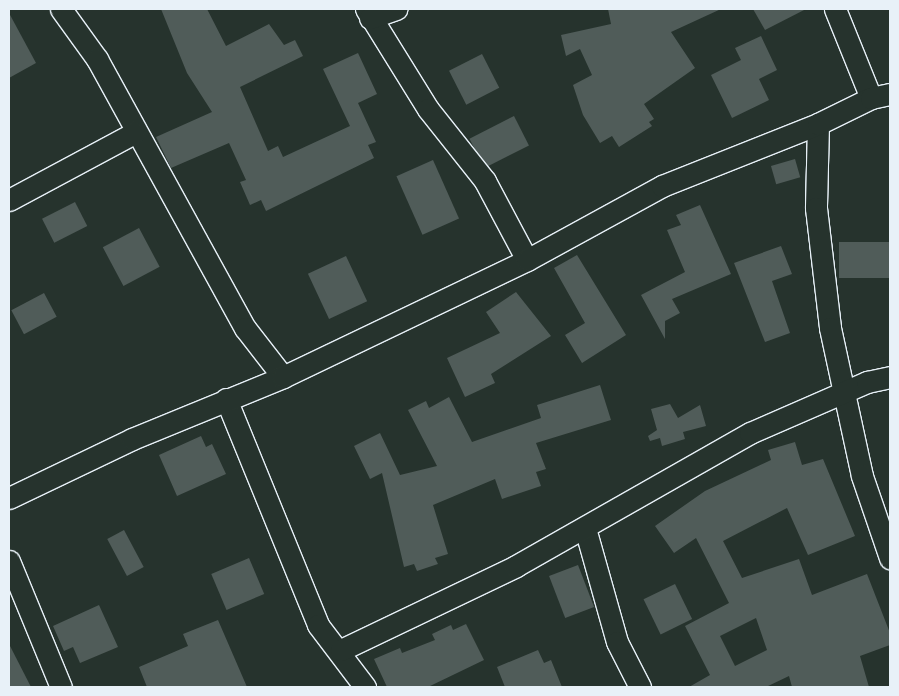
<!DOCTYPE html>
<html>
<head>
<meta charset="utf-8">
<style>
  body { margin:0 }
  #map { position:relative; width:899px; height:696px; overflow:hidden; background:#26332d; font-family:"Gochi Hand",sans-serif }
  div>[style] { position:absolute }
  .building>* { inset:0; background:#505c59; transform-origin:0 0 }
  .roads { filter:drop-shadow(1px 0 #e8f1f8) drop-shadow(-1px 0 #e8f1f8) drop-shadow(0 1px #e8f1f8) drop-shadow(0 -1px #e8f1f8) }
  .street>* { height:21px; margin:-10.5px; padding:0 10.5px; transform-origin:10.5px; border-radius:10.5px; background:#26332d }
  span { translate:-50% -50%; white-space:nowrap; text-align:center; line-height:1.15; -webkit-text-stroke:4.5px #26332d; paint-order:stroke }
  .frame { position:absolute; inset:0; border:10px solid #e8f1f8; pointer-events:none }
</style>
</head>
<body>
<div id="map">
  <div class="building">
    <div style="clip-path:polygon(161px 9px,207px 9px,226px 46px,269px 24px,284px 45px,295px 40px,303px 56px,240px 87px,268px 151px,278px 146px,283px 157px,350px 126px,323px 69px,358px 53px,377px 94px,358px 103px,376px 142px,368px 145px,374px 158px,266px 211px,261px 200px,250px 205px,240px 182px,246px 180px,229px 143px,171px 168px,156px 137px,212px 112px,187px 73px)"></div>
    <div style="clip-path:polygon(608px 9px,721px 9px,671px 32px,695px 68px,644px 104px,654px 119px,649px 122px,652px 126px,619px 147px,612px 136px,600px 143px,583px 115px,573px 85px,592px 75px,580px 49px,566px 56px,561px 35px,611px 24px)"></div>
    <div style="clip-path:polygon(753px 9px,806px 9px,765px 30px)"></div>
    <div style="clip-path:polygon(9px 13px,36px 63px,9px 78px)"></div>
    <div style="clip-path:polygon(761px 36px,777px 70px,759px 79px,769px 100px,732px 118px,711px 75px,741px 60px,735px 48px)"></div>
    <div style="left:482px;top:54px;width:38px;height:37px;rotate:63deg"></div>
    <div style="left:514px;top:116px;width:33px;height:50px;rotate:63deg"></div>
    <div style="left:795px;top:159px;width:19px;height:25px;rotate:74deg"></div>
    <div style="left:433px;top:160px;width:64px;height:40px;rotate:66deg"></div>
    <div style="left:75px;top:202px;width:27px;height:37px;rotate:63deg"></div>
    <div style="clip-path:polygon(700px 205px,731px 274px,672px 299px,680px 313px,665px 321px,665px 339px,641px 295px,685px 272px,667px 230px,681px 225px,676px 215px)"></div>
    <div style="left:139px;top:228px;width:44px;height:41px;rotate:62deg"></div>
    <div style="left:890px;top:242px;width:36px;height:51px;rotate:90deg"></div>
    <div style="clip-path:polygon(781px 246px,792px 274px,772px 281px,790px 333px,765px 342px,734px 263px)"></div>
    <div style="clip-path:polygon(577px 255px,626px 335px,582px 363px,565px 335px,585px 323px,554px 268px)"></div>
    <div style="left:346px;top:256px;width:50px;height:42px;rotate:65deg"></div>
    <div style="clip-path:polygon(516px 292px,551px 336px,491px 374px,495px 383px,465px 397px,447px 358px,500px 333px,486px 312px)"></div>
    <div style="left:44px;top:293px;width:27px;height:37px;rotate:62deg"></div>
    <div style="clip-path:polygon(600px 385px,611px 420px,536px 443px,546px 469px,536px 472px,541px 486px,502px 499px,495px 479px,433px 505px,448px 554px,435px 558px,438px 564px,417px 571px,414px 564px,404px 567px,382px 473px,370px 479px,354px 446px,380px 433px,400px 475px,437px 466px,408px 410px,426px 401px,429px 408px,449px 397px,472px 442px,541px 418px,537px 405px)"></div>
    <div style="clip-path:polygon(670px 404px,678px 418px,700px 405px,706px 426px,683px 432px,685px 439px,662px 446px,660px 438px,650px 441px,648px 436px,657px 430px,651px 409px)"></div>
    <div style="clip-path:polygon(201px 436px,206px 447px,212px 444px,226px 474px,177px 496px,159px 455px)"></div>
    <div style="clip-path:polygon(evenodd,795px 442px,802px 465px,823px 459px,855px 536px,808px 555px,787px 508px,723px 541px,742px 578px,799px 559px,812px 595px,867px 574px,890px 633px,890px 645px,860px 656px,869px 687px,792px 687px,789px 676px,766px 687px,689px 687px,710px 675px,685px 626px,729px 603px,696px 538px,674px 553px,655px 526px,705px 491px,771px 460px,768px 450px,795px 442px,756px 618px,767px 650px,735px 666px,720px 636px,756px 618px)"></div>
    <div style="left:124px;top:530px;width:42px;height:19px;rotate:62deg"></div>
    <div style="left:249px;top:558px;width:39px;height:41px;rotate:67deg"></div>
    <div style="left:578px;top:565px;width:45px;height:31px;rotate:69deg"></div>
    <div style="left:675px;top:584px;width:39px;height:35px;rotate:64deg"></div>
    <div style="clip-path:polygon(99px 605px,118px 647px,80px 663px,73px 647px,64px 651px,53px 626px)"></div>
    <div style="clip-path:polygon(218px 620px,247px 687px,147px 687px,139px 667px,188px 646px,183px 634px)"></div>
    <div style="clip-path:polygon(466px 624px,484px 660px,428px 687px,387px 687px,374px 659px,400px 648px,402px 653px,435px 640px,432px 634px,451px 625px,453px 630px)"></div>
    <div style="clip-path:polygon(9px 644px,31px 687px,9px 687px)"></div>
    <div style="clip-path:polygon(538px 650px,544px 663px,551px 660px,562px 687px,505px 687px,497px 667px)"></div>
  </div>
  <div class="roads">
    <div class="street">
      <div style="left:61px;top:9px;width:62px;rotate:54.2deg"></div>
      <div style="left:97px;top:59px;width:307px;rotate:61.2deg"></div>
      <div style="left:245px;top:328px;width:62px;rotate:52.2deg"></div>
      <div style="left:366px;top:9px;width:118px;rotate:58.2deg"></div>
      <div style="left:428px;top:109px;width:92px;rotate:51.6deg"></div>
      <div style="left:485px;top:181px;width:89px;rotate:62deg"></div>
      <div style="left:835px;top:9px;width:96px;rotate:68deg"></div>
      <div style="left:370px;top:18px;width:28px;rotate:-19deg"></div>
      <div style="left:818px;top:124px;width:84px;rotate:91.4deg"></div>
      <div style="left:816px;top:208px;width:121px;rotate:83.3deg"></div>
      <div style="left:830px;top:328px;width:151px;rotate:77.8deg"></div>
      <div style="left:862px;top:476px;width:87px;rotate:71.1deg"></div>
      <div style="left:9px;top:200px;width:142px;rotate:-28.2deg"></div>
      <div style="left:226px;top:399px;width:244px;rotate:67.8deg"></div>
      <div style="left:318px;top:625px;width:78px;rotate:52.8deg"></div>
      <div style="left:9px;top:498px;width:136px;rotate:-25.6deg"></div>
      <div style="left:132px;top:439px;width:163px;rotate:-22.3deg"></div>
      <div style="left:283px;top:377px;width:271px;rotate:-25.6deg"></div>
      <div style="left:527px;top:260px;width:154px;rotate:-28.7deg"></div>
      <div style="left:662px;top:186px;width:168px;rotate:-21.7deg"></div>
      <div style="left:818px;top:124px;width:59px;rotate:-26.1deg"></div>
      <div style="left:871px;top:98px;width:19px;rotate:-12deg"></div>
      <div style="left:585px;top:528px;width:118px;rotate:74.3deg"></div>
      <div style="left:617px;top:642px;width:51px;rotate:62.9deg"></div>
      <div style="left:9px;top:561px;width:136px;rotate:67.6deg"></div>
      <div style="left:341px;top:650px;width:194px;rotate:-25.6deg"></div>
      <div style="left:516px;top:566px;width:269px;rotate:-29.6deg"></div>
      <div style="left:750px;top:433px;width:128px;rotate:-23.6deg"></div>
      <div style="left:867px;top:382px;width:24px;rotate:-12deg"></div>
    </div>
  </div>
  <div class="frame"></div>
</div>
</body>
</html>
